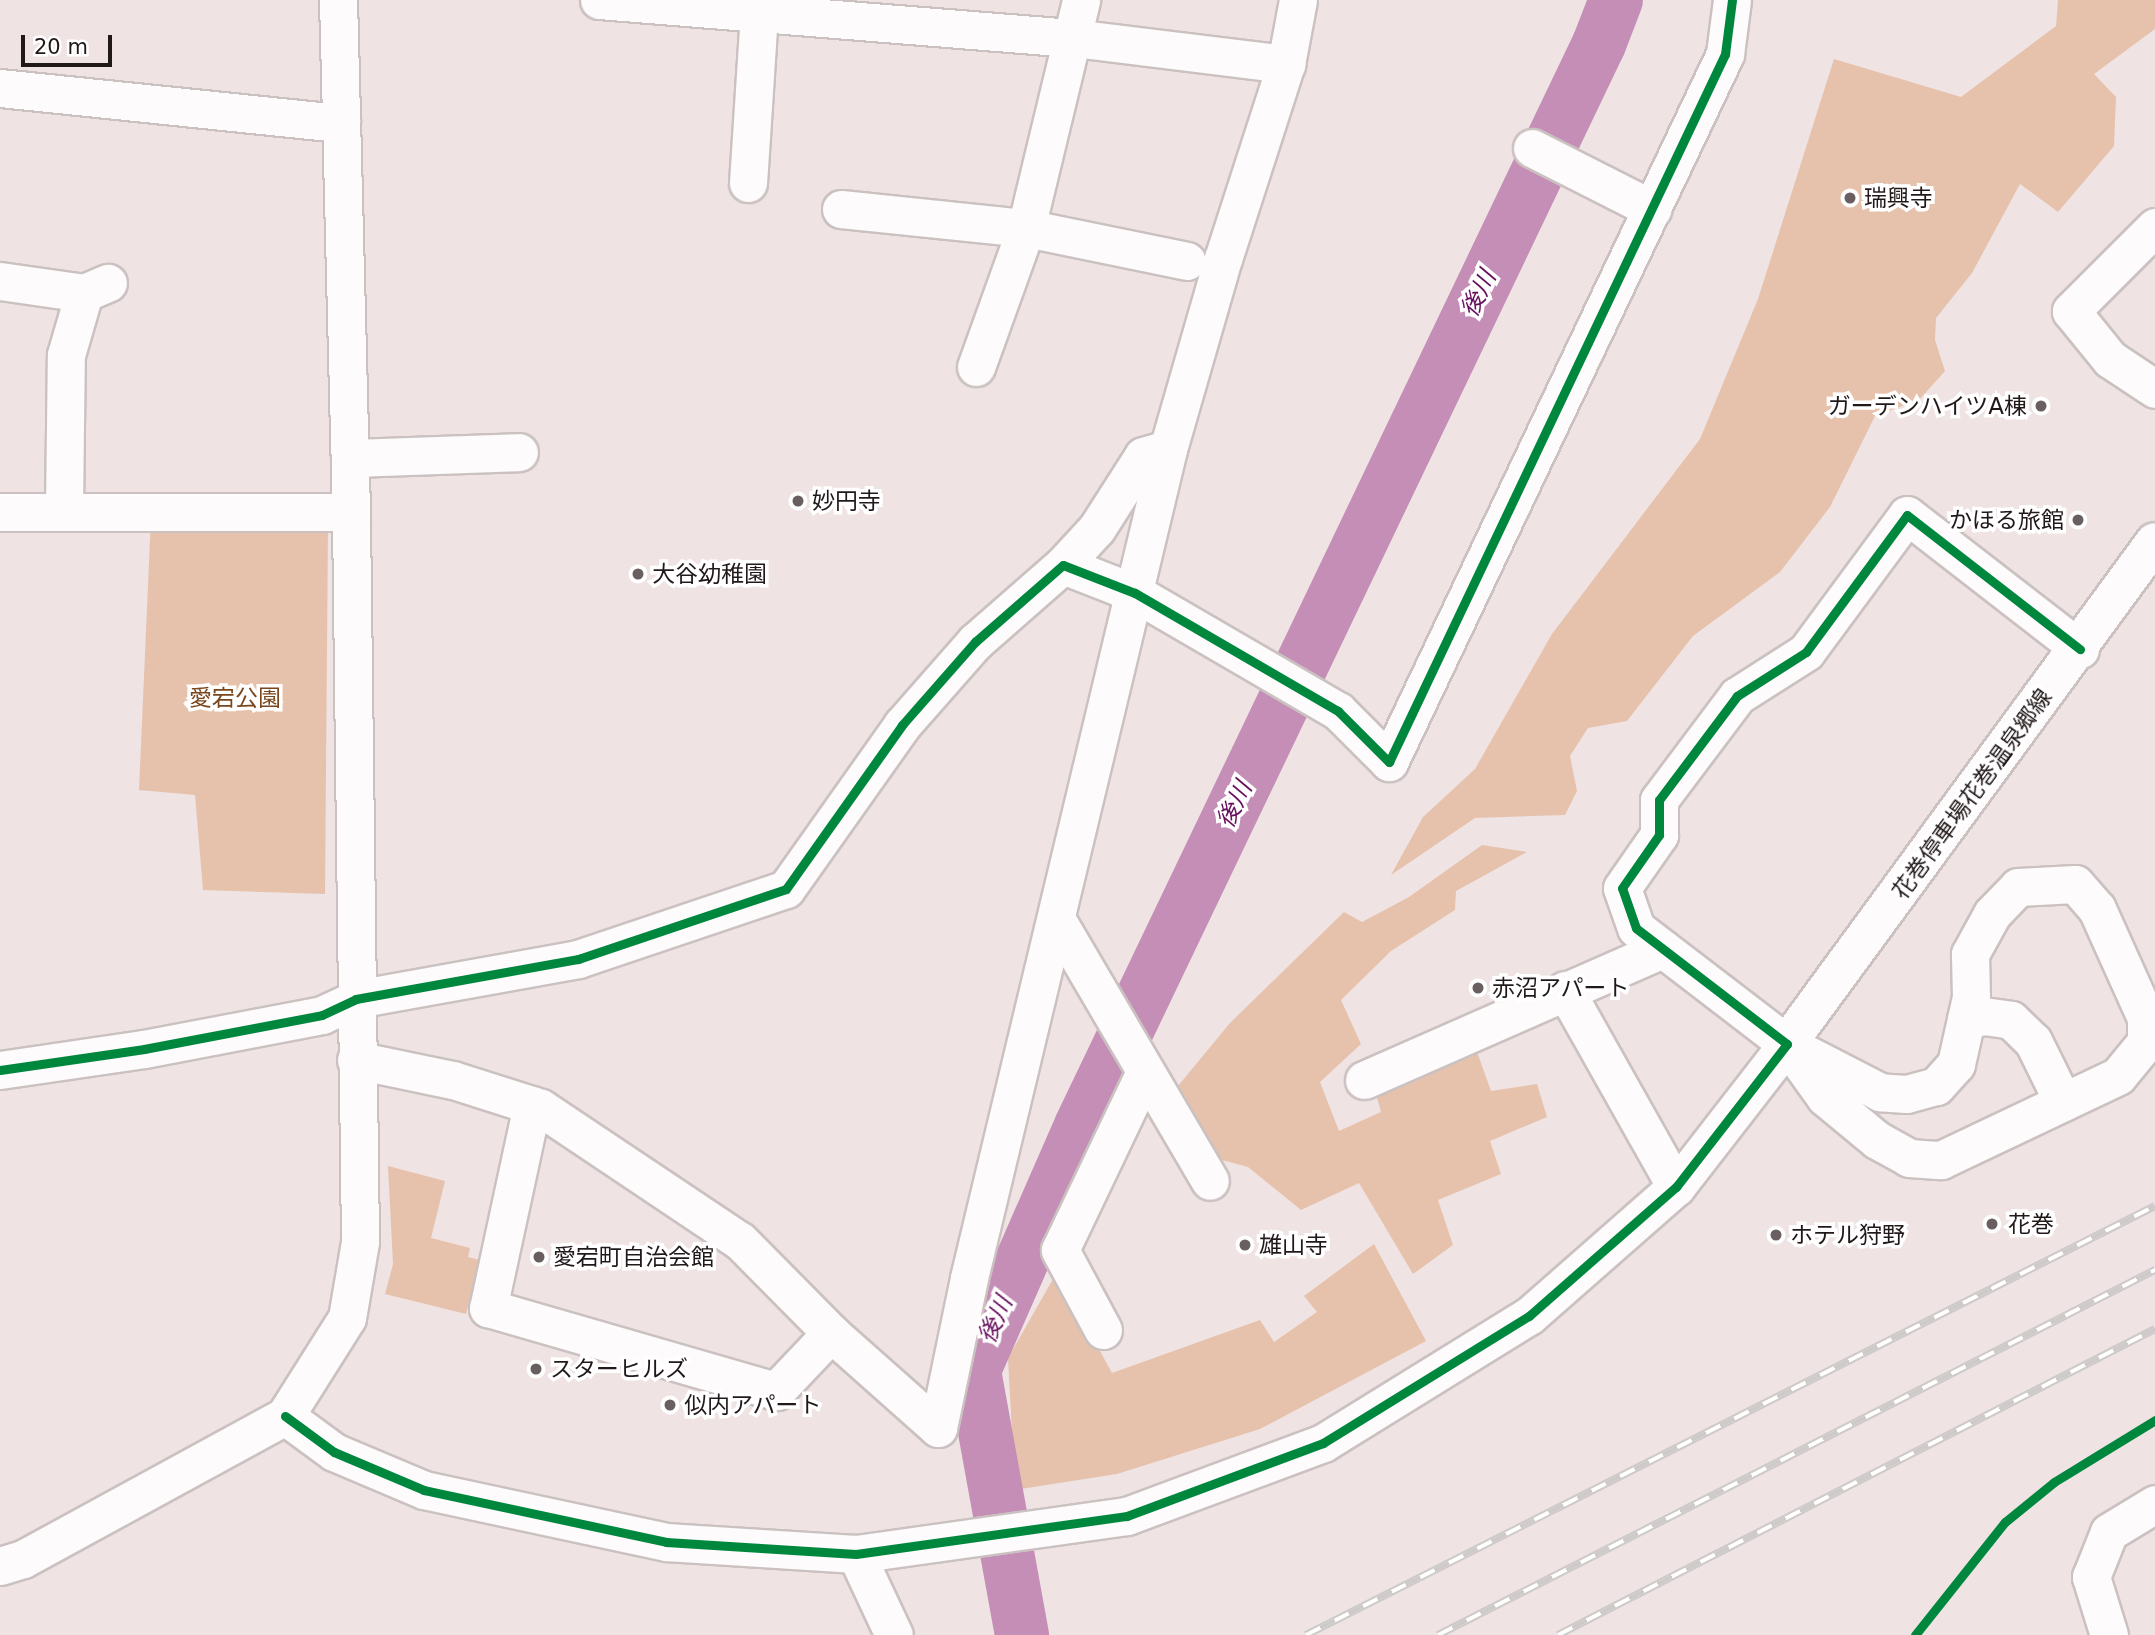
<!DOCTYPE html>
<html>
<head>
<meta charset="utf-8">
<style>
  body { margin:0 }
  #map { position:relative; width:2155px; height:1635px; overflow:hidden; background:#efe3e3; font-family:"DejaVu Sans","Noto Sans JP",sans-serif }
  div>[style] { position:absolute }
  .green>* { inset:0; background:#e6c2ac }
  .river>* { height:54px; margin:-27px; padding:0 27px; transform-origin:27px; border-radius:27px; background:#c48eb6 }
  .roads { filter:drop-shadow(2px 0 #cbc1c1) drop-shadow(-2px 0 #cbc1c1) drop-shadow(0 2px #cbc1c1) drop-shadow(0 -2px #cbc1c1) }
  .minor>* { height:37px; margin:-18.5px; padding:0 18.5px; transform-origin:18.5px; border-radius:18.5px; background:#fdfbfb }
  .major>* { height:38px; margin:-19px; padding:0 19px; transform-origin:19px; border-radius:19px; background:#fdfbfb }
  .rail>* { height:8px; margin-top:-4px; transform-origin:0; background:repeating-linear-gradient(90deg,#fff 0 16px,#cecaca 0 32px); box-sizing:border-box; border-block:2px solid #cecaca }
  .cycleway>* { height:9px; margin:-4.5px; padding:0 4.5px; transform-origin:4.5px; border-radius:4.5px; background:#00873e }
  .dots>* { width:19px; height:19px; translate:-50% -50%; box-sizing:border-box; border:4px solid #fff; border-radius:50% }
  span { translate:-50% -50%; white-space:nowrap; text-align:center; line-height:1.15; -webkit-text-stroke:7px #fff; paint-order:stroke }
  .poi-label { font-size:23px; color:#211819 }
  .left { translate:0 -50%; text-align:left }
  .right { translate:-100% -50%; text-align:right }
  .park-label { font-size:23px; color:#79461d }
  .street-label { font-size:23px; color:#211819 }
  .water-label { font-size:24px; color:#670f5c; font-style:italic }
  .scale { position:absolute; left:21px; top:35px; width:91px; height:32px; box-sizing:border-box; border:4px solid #211819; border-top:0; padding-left:9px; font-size:21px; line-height:24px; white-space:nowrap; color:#211819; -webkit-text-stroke:5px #fff; paint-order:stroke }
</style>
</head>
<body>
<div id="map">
  <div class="green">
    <div style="clip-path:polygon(2058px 0,2155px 0,2155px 29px,2094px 74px,2116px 97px,2114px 146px,2058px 212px,2020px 184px,1972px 273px,1936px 318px,1935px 340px,1945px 371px,1919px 400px,1875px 416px,1830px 507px,1780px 572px,1693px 636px,1627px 721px,1588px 728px,1570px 756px,1577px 791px,1565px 815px,1475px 818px,1391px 875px,1423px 817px,1475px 769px,1552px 634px,1700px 439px,1758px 299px,1834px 59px,1961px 97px,2056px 26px)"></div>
    <div style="clip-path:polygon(151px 517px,328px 524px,325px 894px,203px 890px,195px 795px,139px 790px)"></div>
    <div style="clip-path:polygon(1482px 845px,1527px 852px,1456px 891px,1455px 910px,1391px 951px,1341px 1000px,1361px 1044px,1320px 1082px,1339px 1131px,1381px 1112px,1376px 1094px,1476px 1049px,1491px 1091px,1537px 1084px,1547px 1117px,1490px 1141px,1501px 1174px,1438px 1200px,1453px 1245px,1413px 1274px,1359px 1183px,1301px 1210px,1248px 1167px,1215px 1158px,1178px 1086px,1230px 1023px,1344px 912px,1362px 922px,1409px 897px)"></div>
    <div style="clip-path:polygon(388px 1166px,445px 1181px,431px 1238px,470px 1248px,468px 1257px,480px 1260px,466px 1314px,385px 1294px,393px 1264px)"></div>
    <div style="clip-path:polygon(1374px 1244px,1426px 1341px,1260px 1429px,1117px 1474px,1015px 1490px,1008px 1358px,1057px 1272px,1112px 1373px,1260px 1320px,1274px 1342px,1317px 1312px,1304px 1296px)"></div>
  </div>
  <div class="river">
    <div style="left:1022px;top:1635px;width:269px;rotate:-100.3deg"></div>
    <div style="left:974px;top:1370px;width:266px;rotate:-66.3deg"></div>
    <div style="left:1081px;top:1126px;width:1200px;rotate:-64.42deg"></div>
    <div style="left:1599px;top:44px;width:47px;rotate:-68.9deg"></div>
  </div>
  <div class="roads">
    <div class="minor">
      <div style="left:599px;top:0;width:477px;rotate:4.6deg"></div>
      <div style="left:1074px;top:38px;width:214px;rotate:7deg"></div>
      <div style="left:0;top:88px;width:343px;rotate:5.9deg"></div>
      <div style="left:1532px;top:148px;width:135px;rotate:26.9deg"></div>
      <div style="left:748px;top:183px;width:170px;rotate:-86.3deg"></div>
      <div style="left:841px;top:209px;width:186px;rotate:5.9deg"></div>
      <div style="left:1026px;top:228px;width:164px;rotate:11.6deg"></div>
      <div style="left:2155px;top:227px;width:119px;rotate:135deg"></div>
      <div style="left:2071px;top:311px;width:62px;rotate:50.9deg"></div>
      <div style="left:2110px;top:359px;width:54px;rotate:33.7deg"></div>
      <div style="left:0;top:281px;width:85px;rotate:8.1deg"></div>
      <div style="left:976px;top:367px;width:148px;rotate:-70.2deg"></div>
      <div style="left:1026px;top:228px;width:235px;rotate:-76.4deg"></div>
      <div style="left:350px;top:458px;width:169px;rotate:-2deg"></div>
      <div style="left:64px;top:509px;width:154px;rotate:-89.3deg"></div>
      <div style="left:66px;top:355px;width:65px;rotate:-73.8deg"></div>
      <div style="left:84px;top:293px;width:26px;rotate:-23deg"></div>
      <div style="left:0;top:512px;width:351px"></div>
      <div style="left:1063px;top:565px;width:50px;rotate:-47.4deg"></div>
      <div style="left:1097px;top:528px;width:85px;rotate:-57.4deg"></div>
      <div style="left:1143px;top:456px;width:26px;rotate:-16deg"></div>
      <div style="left:1058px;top:922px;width:300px;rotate:59.6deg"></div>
      <div style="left:1565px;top:990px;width:226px;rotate:60.6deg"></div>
      <div style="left:1966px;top:1019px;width:18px;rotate:-9deg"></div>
      <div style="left:1984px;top:1016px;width:27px;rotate:8deg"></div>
      <div style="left:2011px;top:1020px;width:30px;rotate:44deg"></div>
      <div style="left:2033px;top:1041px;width:68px;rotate:63.8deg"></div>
      <div style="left:1787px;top:1044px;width:65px;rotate:54.4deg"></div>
      <div style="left:1825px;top:1097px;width:67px;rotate:39.6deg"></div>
      <div style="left:1877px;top:1140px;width:37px;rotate:29deg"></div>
      <div style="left:1909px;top:1158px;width:32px;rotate:4deg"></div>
      <div style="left:1941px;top:1160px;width:196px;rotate:-25.4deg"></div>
      <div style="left:2118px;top:1076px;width:44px;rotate:-50.5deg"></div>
      <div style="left:2146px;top:1042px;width:24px;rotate:-90deg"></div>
      <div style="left:2146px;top:1018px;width:120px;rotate:-114.2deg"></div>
      <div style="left:2097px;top:909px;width:33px;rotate:-131deg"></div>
      <div style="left:2075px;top:884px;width:57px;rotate:177deg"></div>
      <div style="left:2018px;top:887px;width:37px;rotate:134deg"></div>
      <div style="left:1992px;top:914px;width:46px;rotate:118.8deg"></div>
      <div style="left:1970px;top:954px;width:43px;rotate:88.7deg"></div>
      <div style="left:1971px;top:997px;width:69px;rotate:102.6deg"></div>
      <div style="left:1956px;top:1064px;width:30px;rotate:132deg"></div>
      <div style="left:1936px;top:1086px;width:31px;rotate:165deg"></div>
      <div style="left:1906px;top:1094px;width:26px;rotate:-176deg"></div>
      <div style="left:1880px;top:1092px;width:105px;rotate:-152.7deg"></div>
      <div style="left:1787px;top:1044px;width:190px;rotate:-142.5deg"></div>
      <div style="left:1636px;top:928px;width:42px;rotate:-109.3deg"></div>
      <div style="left:1622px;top:888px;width:65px;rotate:-55.1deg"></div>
      <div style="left:1659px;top:835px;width:35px;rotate:-90deg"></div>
      <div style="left:1659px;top:800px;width:130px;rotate:-53.1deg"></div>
      <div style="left:1737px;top:696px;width:82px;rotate:-32.5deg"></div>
      <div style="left:1806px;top:652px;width:170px;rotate:-53.6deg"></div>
      <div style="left:1907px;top:515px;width:219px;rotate:37.8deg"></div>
      <div style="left:356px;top:1060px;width:99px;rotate:11.7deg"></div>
      <div style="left:453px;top:1080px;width:92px;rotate:17.7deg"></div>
      <div style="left:541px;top:1108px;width:239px;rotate:33.8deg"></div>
      <div style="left:740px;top:1241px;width:129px;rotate:45.3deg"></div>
      <div style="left:831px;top:1333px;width:143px;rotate:41.6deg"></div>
      <div style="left:938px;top:1428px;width:153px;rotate:-78.3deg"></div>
      <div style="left:969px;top:1278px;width:853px;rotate:-76.5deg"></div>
      <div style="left:1168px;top:449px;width:198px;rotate:-73.9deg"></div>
      <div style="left:1223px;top:259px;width:205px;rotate:-72.1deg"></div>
      <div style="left:1286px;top:64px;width:65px;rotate:-79.4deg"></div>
      <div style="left:0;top:1070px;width:146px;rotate:-8.3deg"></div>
      <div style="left:144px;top:1049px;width:181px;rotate:-10.8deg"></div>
      <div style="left:322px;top:1015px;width:38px;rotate:-25deg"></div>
      <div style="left:356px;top:999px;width:226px;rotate:-10.2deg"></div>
      <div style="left:578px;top:959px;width:219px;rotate:-18.6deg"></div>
      <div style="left:786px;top:889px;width:201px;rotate:-54.7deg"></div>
      <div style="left:902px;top:725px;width:111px;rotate:-48.7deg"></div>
      <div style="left:975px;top:642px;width:117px;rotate:-41.2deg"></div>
      <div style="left:1063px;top:565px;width:77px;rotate:21.3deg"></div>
      <div style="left:1135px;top:593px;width:235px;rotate:30.2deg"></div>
      <div style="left:1338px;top:711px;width:72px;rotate:45deg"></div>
      <div style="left:1389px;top:762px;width:784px;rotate:-64.61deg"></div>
      <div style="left:1725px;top:54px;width:54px;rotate:-82.6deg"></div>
      <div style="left:1364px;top:1080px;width:326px;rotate:-23.7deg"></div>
      <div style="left:532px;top:1105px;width:208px;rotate:102.2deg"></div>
      <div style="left:488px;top:1308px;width:300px;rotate:16.1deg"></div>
      <div style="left:776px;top:1391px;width:80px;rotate:-46.5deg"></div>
      <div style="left:1103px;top:1330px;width:91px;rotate:-118.3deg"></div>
      <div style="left:1060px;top:1250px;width:195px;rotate:-64.5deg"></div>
      <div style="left:285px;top:1416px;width:61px;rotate:36.3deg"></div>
      <div style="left:334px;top:1452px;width:98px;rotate:22.9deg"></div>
      <div style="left:424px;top:1490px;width:248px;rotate:12.1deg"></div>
      <div style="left:666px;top:1542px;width:190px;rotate:3.6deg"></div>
      <div style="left:856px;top:1554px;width:274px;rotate:-8deg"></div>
      <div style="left:1127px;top:1516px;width:209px;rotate:-20.4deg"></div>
      <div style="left:1323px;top:1443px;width:242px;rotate:-31.7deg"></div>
      <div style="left:1529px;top:1316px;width:196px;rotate:-41.3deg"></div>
      <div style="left:1676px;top:1187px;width:181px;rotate:-52.2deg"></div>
      <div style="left:856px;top:1554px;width:89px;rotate:64.9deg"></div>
      <div style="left:0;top:1566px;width:24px;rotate:-17deg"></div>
      <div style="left:23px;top:1559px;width:298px;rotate:-28.6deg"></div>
      <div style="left:285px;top:1416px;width:116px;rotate:-57.7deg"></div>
      <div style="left:347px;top:1318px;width:77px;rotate:-80.3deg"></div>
      <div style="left:360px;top:1242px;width:730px;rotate:-90.71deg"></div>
      <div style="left:351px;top:512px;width:512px;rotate:-91.45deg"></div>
      <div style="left:2109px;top:1635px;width:61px;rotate:-107.2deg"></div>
      <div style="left:2091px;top:1577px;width:48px;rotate:-68.2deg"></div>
      <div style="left:2109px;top:1532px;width:54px;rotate:-31.3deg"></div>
    </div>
    <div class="major">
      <div style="left:1787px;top:1044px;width:622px;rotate:-53.76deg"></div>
    </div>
  </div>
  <div class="rail">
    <div style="left:1306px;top:1635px;width:951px;rotate:-26.81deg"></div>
    <div style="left:1438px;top:1635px;width:805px;rotate:-26.98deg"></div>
    <div style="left:1558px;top:1635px;width:671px;rotate:-27.14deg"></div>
  </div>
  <div class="cycleway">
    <div style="left:0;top:1070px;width:146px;rotate:-8.3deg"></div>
    <div style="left:144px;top:1049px;width:181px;rotate:-10.8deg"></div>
    <div style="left:322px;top:1015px;width:38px;rotate:-25deg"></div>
    <div style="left:356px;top:999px;width:226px;rotate:-10.2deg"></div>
    <div style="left:578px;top:959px;width:219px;rotate:-18.6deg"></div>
    <div style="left:786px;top:889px;width:201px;rotate:-54.7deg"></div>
    <div style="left:902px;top:725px;width:111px;rotate:-48.7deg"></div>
    <div style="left:975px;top:642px;width:117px;rotate:-41.2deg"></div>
    <div style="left:1063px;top:565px;width:77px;rotate:21.3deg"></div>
    <div style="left:1135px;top:593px;width:235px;rotate:30.2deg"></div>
    <div style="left:1338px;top:711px;width:72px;rotate:45deg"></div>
    <div style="left:1389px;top:762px;width:784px;rotate:-64.61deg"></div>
    <div style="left:1725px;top:54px;width:54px;rotate:-82.6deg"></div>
    <div style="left:285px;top:1416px;width:61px;rotate:36.3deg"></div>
    <div style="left:334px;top:1452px;width:98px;rotate:22.9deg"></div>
    <div style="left:424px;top:1490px;width:248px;rotate:12.1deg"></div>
    <div style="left:666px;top:1542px;width:190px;rotate:3.6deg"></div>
    <div style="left:856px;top:1554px;width:274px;rotate:-8deg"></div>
    <div style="left:1127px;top:1516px;width:209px;rotate:-20.4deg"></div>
    <div style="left:1323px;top:1443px;width:242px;rotate:-31.7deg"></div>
    <div style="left:1529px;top:1316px;width:196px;rotate:-41.3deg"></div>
    <div style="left:1676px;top:1187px;width:181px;rotate:-52.2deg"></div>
    <div style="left:1787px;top:1044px;width:190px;rotate:-142.5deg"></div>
    <div style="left:1636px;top:928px;width:42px;rotate:-109.3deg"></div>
    <div style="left:1622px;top:888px;width:65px;rotate:-55.1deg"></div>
    <div style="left:1659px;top:835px;width:35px;rotate:-90deg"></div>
    <div style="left:1659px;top:800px;width:130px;rotate:-53.1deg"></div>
    <div style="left:1737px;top:696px;width:82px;rotate:-32.5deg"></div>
    <div style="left:1806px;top:652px;width:170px;rotate:-53.6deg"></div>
    <div style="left:1907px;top:515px;width:219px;rotate:37.8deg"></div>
    <div style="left:1915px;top:1635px;width:144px;rotate:-51.5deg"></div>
    <div style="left:2005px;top:1522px;width:63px;rotate:-39.2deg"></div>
    <div style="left:2054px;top:1482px;width:119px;rotate:-31.5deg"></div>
  </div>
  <div class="dots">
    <div style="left:1850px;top:198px;background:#695f60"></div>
    <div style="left:2041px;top:406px;background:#695f60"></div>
    <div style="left:798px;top:501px;background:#695f60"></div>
    <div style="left:2078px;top:520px;background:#695f60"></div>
    <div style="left:638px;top:574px;background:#695f60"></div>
    <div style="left:1478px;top:988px;background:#695f60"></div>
    <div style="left:1992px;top:1224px;background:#695f60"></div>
    <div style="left:1776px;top:1235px;background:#695f60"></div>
    <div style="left:1245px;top:1245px;background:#695f60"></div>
    <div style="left:539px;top:1257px;background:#695f60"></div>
    <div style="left:536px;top:1369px;background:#695f60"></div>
    <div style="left:670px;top:1405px;background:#695f60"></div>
  </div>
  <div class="poi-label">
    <span class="left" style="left:1864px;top:198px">瑞興寺</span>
    <span class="right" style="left:2027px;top:406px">ガーデンハイツA棟</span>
    <span class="left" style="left:812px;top:501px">妙円寺</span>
    <span class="right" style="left:2064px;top:520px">かほる旅館</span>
    <span class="left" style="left:652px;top:574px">大谷幼稚園</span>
    <span class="left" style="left:1492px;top:988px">赤沼アパート</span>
    <span class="left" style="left:2008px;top:1224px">花巻</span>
    <span class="left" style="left:1790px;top:1235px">ホテル狩野</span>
    <span class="left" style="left:1259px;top:1245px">雄山寺</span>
    <span class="left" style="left:553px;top:1257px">愛宕町自治会館</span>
    <span class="left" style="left:550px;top:1369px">スターヒルズ</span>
    <span class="left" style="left:684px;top:1405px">似内アパート</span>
  </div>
  <div class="park-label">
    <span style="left:235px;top:698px">愛宕公園</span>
  </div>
  <div class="street-label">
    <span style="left:1972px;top:794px;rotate:-54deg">花巻停車場花巻温泉郷線</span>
  </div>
  <div class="water-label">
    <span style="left:1479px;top:294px;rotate:-64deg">後川</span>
    <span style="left:1235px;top:805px;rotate:-64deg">後川</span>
    <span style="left:996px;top:1320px;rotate:-66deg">後川</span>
  </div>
  <div class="scale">20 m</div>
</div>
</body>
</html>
